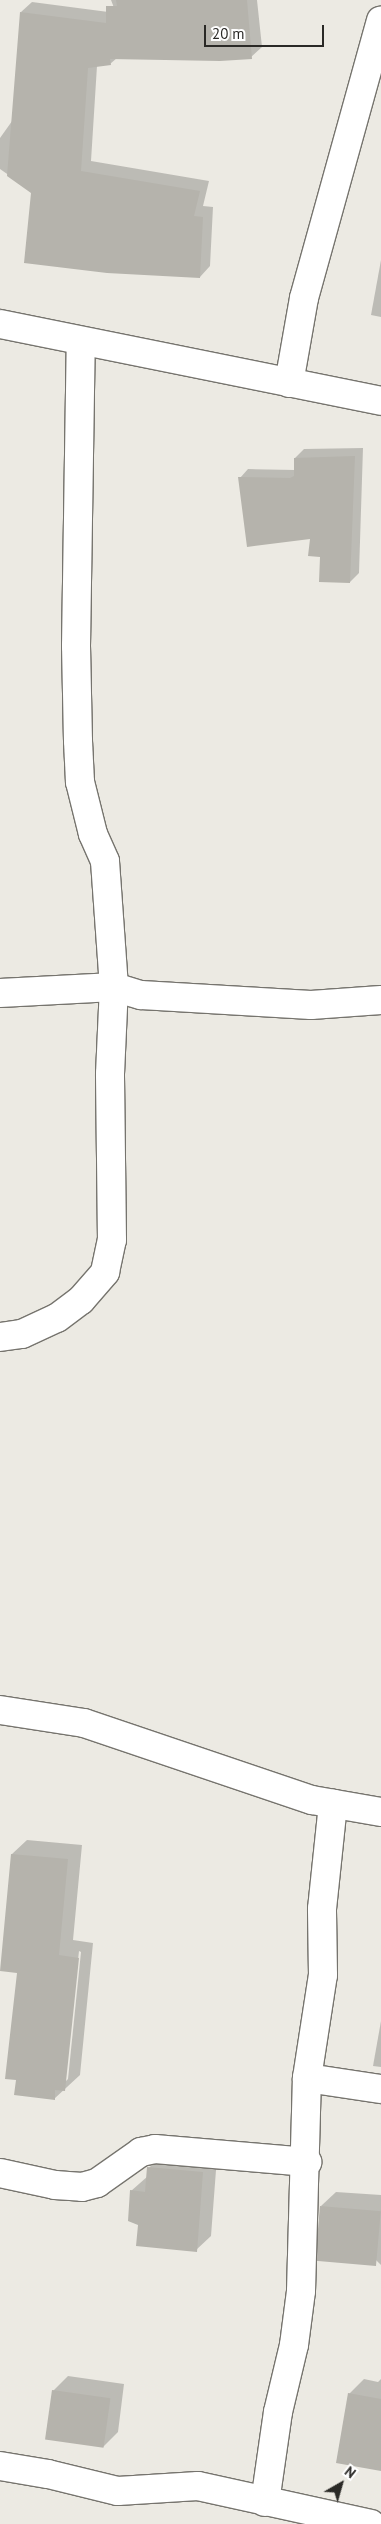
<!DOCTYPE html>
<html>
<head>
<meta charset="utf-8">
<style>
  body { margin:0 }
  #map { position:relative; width:381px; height:2524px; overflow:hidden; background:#eceae3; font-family:"PT Sans",sans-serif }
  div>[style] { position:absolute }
  .shadow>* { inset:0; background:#0003 }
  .building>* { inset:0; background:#b5b3ac; transform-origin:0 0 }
  .roads { filter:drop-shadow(1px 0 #76746e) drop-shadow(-1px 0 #76746e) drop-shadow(0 1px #76746e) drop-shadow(0 -1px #76746e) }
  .minor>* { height:28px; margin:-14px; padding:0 14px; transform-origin:14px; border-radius:14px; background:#fff }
  .tertiary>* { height:28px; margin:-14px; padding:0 14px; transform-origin:14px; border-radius:14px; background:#fff }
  span { translate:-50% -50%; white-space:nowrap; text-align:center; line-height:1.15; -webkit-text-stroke:4.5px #fff; paint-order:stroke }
  .north { position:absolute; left:316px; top:2459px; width:50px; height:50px; -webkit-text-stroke:4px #fff; paint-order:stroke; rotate:38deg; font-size:14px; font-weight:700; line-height:20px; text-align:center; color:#2a2926 }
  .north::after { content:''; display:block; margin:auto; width:18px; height:22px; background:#2a2926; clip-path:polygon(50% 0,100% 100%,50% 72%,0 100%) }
  .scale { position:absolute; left:204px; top:25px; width:120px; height:22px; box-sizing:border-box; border:2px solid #2a2926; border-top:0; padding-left:6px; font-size:15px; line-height:18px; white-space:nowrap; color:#2a2926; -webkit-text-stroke:4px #fff; paint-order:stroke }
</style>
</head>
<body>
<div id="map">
  <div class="shadow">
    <div style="clip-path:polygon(111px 0,257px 0,262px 47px,251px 57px,117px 58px,110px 64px,97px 66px,91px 161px,209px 181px,203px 206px,213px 207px,210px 266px,200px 277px,33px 192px,0 169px,0 138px,42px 79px,21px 12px,32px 2px,116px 13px)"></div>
    <div style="clip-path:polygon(381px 260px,381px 317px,371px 315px)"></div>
    <div style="clip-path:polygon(363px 448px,359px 573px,350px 582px,321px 556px,311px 537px,240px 478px,248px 469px,295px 470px,295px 458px,304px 449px)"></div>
    <div style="clip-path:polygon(evenodd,27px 1840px,82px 1845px,73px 1940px,93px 1943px,80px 2075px,54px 2099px,17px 2079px,19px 1972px,12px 1854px,27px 1840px,79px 1951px,81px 1952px,68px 2079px,65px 2082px,79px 1951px)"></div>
    <div style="clip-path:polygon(381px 2021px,381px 2067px,373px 2066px)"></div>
    <div style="clip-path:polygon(163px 2153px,217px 2157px,211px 2236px,196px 2250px,140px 2224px,131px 2191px,148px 2176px,149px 2168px)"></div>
    <div style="clip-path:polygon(336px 2192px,381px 2195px,381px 2265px,321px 2206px)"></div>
    <div style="clip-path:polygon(68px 2376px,124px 2384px,118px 2432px,103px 2447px,53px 2391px)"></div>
    <div style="clip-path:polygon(364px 2379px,378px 2382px,381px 2379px,381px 2470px,349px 2394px)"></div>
  </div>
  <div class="building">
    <div style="clip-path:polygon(116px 0,247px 0,252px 59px,220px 61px,110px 59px,111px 65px,88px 68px,81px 171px,200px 191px,194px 216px,203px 217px,200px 278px,107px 273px,24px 263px,31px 193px,7px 176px,20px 12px,106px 23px,106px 6px,117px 6px)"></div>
    <div style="clip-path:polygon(355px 456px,350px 583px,319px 582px,320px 557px,308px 556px,310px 539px,247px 547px,238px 477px,290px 478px,294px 476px,294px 458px)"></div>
    <div style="clip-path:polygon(11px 1854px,68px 1859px,59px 1955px,79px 1958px,65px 2091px,55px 2090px,55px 2100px,14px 2095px,16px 2080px,5px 2079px,17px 1973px,0 1971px)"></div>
    <div style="clip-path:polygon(147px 2167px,203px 2172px,197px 2252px,136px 2246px,138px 2225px,128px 2221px,130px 2190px,145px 2192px)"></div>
    <div style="left:320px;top:2206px;width:61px;height:55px;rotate:5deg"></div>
    <div style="left:52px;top:2390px;width:59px;height:50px;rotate:8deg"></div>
    <div style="clip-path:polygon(348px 2393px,381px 2399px,381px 2471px,336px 2463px)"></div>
  </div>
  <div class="roads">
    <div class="minor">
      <div style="left:289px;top:383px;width:86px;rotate:-80deg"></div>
      <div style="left:304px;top:298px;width:288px;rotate:-74.5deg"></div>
      <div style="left:0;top:993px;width:114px;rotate:-3deg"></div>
      <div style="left:114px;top:987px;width:28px;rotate:17deg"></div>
      <div style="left:141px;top:995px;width:170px;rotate:3.4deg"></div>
      <div style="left:311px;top:1005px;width:70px;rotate:-4.1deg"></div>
      <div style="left:0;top:1337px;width:22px;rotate:-8deg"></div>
      <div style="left:22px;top:1334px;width:38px;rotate:-25deg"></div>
      <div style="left:57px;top:1318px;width:30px;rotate:-37deg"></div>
      <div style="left:81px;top:1300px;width:37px;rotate:-49deg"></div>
      <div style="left:105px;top:1272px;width:33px;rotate:-78deg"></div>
      <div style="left:112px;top:1240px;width:166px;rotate:-90.7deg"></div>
      <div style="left:110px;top:1074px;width:87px;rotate:-87.4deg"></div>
      <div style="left:114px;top:987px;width:126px;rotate:-94.1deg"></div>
      <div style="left:105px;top:861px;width:30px;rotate:-114deg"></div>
      <div style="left:93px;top:834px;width:54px;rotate:-104deg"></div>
      <div style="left:80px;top:782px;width:41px;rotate:-92.8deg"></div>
      <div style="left:78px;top:741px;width:95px;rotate:-91.2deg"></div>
      <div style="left:76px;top:646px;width:303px;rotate:-89.1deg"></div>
      <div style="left:0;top:1710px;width:85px;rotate:8.8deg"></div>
      <div style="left:84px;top:1723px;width:241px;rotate:18.7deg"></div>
      <div style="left:312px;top:1800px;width:70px;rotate:9.9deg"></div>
      <div style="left:307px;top:2078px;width:75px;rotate:8.5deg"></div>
      <div style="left:0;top:2173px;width:56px;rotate:12.3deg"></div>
      <div style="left:55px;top:2185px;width:27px;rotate:4deg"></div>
      <div style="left:82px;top:2187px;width:16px;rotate:-15deg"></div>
      <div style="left:97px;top:2183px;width:54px;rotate:-35.2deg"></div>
      <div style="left:141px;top:2152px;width:14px;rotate:-12deg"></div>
      <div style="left:155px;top:2149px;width:153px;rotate:4.9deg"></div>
      <div style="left:0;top:2466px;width:49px;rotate:9.5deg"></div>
      <div style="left:48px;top:2474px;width:72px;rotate:13.7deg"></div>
      <div style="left:118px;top:2491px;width:80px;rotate:-3.6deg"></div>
      <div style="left:198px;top:2486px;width:177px;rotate:12.4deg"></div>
      <div style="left:265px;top:2502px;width:91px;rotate:-81.8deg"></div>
      <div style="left:278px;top:2412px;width:69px;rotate:-76.6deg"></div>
      <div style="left:294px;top:2345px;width:54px;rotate:-82.6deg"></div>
      <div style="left:301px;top:2291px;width:213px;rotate:-88.4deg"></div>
      <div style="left:307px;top:2078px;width:104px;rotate:-81.2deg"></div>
      <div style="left:323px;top:1975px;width:66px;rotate:-90.9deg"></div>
      <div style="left:322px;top:1909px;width:106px;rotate:-84deg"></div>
    </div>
    <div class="tertiary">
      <div style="left:0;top:324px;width:389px;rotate:11.4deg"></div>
    </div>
  </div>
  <div class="north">N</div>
  <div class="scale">20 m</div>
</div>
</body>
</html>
